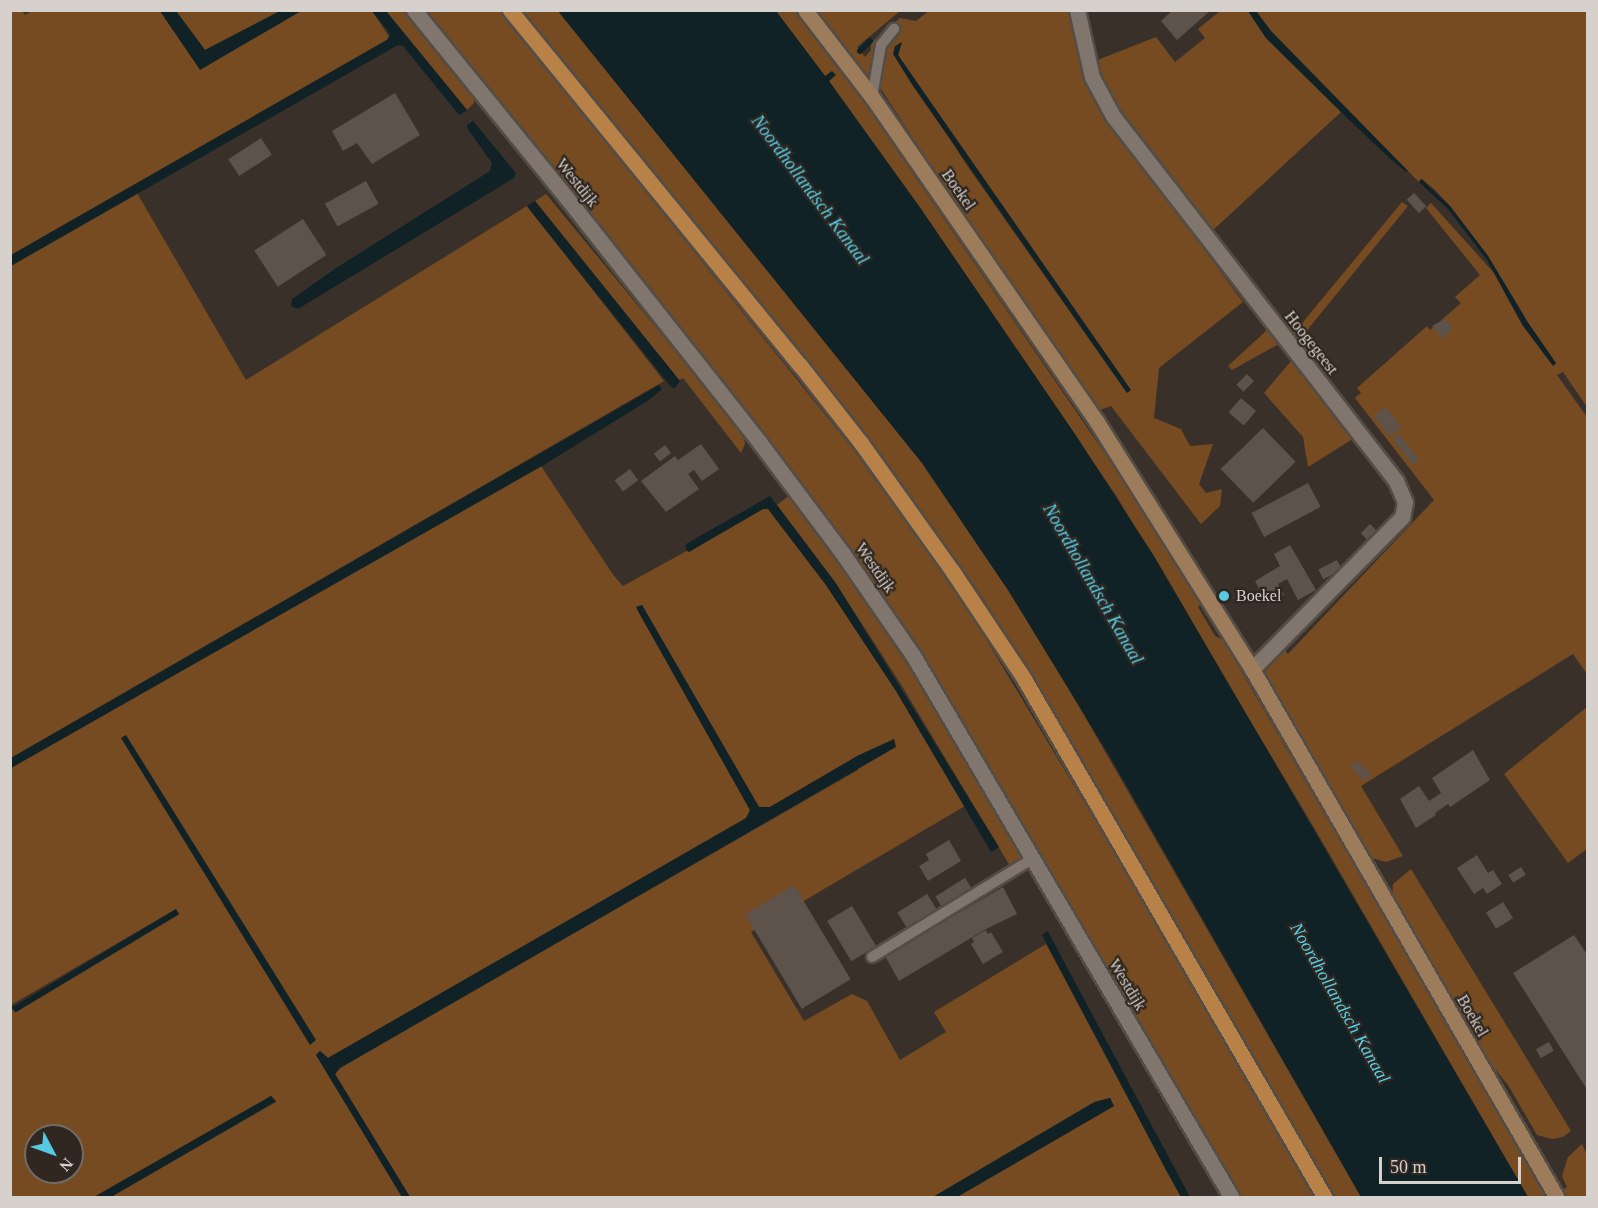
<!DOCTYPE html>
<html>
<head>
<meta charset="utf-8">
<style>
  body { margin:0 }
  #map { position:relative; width:1598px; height:1208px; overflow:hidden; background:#393129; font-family:Georgia,serif }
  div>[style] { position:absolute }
  .green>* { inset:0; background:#764b21 }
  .water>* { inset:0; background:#112226; transform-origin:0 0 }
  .stream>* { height:6px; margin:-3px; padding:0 3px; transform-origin:3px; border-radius:3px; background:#112226 }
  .building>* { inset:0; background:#5d534b; transform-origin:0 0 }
  .roads { filter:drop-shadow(2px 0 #534d46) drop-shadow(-2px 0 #534d46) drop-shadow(0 2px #534d46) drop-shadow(0 -2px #534d46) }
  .lane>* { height:10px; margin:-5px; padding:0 5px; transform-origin:5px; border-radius:5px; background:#80766d }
  .street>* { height:15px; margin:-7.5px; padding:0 7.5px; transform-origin:7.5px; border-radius:7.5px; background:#80766d }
  .secondary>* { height:15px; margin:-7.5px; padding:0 7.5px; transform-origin:7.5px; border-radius:7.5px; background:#9c7c5a }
  .primary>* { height:15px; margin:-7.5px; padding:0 7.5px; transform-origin:7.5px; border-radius:7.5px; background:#b88148 }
  .dots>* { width:16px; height:16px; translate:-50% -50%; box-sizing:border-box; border:3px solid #2f2720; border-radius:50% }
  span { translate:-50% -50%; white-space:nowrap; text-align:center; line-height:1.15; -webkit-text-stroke:4.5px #2f2720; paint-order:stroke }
  .street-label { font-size:16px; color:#d7d1cd }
  .poi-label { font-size:16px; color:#d7d1cd }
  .left { translate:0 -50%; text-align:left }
  .water-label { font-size:18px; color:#51d2ef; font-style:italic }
  .frame { position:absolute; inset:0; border:12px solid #d7d1cd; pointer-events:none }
  .north { position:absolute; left:24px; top:1124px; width:60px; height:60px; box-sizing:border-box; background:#2f2720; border:2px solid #726b65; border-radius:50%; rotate:131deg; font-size:16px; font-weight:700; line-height:24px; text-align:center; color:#d7d1cd }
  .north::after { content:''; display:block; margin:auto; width:21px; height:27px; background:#57c9e3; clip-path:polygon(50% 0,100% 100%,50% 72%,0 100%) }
  .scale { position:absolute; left:1379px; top:1157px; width:142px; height:27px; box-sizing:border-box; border:3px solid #d7d1cd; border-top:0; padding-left:8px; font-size:18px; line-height:21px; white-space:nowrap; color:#d7d1cd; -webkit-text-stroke:4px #2f2720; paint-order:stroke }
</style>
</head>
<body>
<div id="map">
  <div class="green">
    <div style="clip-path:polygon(33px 10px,160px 11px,200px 69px,301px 11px,372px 11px,390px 38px,11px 255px,11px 11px,22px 11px,25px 15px)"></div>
    <div style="clip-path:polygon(evenodd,930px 10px,1071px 11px,1084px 73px,1109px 121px,1243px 302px,1159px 368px,1154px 418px,1181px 429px,1190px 446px,1213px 444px,1199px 484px,1206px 493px,1222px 489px,1220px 506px,1201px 524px,1111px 406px,1100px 410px,954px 201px,879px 86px,882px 55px,888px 43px,901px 31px,894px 23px,900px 18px,916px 21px,930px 10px,902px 42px,898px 55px,1127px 393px,966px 164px,894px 50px,902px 42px)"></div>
    <div style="clip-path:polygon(176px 11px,280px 11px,205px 50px)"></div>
    <div style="clip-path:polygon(386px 11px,407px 11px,474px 93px,474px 103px,467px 110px)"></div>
    <div style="clip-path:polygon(426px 11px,500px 11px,852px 448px,963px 601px,1132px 882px,1313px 1197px,1240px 1197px,920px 649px,851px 549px,777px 454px,573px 190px)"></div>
    <div style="clip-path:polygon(523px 11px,558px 11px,922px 463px,1008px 590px,1057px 668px,1361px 1197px,1336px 1197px,1027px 669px,981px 595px,872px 441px)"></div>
    <div style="clip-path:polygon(776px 11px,797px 11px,841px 69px,1154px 525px,1201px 604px,1198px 607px,1215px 636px,1223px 640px,1547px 1197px,1528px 1197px,1316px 831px,1117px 497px,921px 209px,828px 80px,835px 76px,825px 76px)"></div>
    <div style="clip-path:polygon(818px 11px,900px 11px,857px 47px,865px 57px,871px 50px,871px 43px,880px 36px,872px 73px,867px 75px)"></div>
    <div style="clip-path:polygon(1220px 11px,1248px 11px,1266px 38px,1341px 112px,1212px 231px,1107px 96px,1095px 67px,1100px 59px,1156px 37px,1175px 62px,1205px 38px,1198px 29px)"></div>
    <div style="clip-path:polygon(1256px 11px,1587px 11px,1587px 407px,1563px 372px,1557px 375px,1587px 417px,1587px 674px,1573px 654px,1361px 786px,1403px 856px,1386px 862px,1368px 857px,1265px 677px,1266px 667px,1282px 647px,1288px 654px,1434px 500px,1355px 398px,1361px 393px,1357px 388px,1427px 326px,1430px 330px,1461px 303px,1455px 297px,1480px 275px,1426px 208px,1431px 203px,1494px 273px,1523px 326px,1527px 321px,1488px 256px,1450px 206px,1435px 190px,1422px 179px,1419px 182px,1381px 144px,1271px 31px)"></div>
    <div style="clip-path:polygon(137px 193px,246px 380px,527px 206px,664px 381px,11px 758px,10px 266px)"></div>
    <div style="clip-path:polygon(546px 194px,743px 433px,745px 444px,741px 453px,683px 378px,679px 380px,535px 201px)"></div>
    <div style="clip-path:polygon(1402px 202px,1408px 206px,1300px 339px,1294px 333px)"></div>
    <div style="clip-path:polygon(1267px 330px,1279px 344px,1232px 370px,1228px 366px)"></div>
    <div style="clip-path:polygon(1291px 361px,1354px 438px,1308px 467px,1303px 437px,1264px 393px)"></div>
    <div style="clip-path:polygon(evenodd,541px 466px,614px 576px,623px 586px,763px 509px,768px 509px,826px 585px,896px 691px,965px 806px,751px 932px,804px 1021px,852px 994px,867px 1001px,900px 1060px,946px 1032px,934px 1012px,1046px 944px,1181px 1197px,957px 1197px,1114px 1106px,1110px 1098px,1094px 1102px,933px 1197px,410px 1197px,335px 1074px,340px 1068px,858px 770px,859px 755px,770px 807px,759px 807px,642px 605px,638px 611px,750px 810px,747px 818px,328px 1058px,320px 1051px,316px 1055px,402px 1197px,111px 1197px,276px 1102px,271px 1096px,94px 1197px,11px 1197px,10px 1012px,179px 914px,176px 909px,11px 1005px,11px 768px,541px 466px,36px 1136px,72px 1136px,72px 1172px,36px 1172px,36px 1136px)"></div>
    <div style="clip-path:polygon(790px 495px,866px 597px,938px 710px,1020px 850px,1020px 859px,1010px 866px,902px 686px,835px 582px,777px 505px)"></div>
    <div style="clip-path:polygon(1587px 707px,1587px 849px,1568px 863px,1504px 774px)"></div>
    <div style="clip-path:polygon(1411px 869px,1571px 1131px,1563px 1137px,1552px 1139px,1537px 1135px,1508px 1085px,1488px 1061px,1392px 898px,1393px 884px)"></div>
    <div style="clip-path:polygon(1582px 1144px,1587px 1155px,1587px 1197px,1567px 1197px,1563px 1190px,1567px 1187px,1562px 1176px,1568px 1157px)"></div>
  </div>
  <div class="water">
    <div style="clip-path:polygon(160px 11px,176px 11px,205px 50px,280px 11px,301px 11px,200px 70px)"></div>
    <div style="clip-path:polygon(372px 11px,386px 11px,467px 110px,459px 115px,403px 46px,398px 45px,11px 266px,11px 255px,387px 40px,390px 34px)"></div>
    <div style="clip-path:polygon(558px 11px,776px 11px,825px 76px,832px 71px,836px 75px,829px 81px,921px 209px,1077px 437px,1154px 556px,1528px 1197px,1361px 1197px,1113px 762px,1008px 590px,922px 463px)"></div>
    <div style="clip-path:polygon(1248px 11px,1256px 11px,1271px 31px,1408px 171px,1406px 172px,1386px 155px,1341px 112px,1266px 38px)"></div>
    <div style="clip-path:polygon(902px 42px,898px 55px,1131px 390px,1127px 393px,913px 86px,893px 54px,895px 46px)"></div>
    <div style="clip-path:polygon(473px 121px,516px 173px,514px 178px,298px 309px,291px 306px,292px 299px,336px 268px,490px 171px,492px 163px,467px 128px,467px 125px)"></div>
    <div style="clip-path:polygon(1421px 179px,1450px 206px,1488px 256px,1527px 321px,1556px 363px,1553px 366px,1523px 326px,1487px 260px,1448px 209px,1419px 182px)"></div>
    <div style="clip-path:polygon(535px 201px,680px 381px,675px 388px,671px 387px,533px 214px,527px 206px)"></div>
    <div style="clip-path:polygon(659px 385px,662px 389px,649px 400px,542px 466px,11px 768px,11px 758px)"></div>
    <div style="clip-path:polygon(770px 496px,835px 582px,999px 847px,991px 852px,896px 691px,826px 585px,768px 509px,763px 509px,689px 552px,686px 550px,686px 544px)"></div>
    <div style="clip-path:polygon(642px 605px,759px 807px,770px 807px,859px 755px,894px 739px,896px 747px,340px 1068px,335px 1074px,410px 1197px,402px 1197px,316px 1055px,320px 1051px,328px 1058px,746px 818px,750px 810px,638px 611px,636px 607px)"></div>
    <div style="clip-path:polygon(126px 735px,316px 1040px,310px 1045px,121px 738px)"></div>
    <div style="left:176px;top:909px;width:6px;height:191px;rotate:59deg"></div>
    <div style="clip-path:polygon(1048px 931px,1053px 941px,1190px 1197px,1181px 1197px,1167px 1172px,1042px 935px)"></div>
    <div style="clip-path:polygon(271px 1096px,276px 1101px,111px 1197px,94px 1197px)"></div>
    <div style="clip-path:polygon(1110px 1098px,1114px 1106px,957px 1197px,933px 1197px,1095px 1102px)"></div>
  </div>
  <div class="stream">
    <div style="left:860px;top:51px;width:14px;rotate:-45deg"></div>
  </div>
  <div class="building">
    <div style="clip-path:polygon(1173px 10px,1211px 10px,1177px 40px,1161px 21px)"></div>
    <div style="clip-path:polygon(395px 93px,420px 135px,372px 164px,357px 143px,343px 151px,332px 131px)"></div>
    <div style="left:261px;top:138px;width:20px;height:39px;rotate:57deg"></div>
    <div style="left:366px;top:181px;width:26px;height:47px;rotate:61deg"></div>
    <div style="left:1414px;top:193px;width:18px;height:10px;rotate:47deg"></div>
    <div style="left:303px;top:219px;width:43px;height:58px;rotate:57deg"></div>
    <div style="clip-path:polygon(1445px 319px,1453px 329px,1442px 338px,1432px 326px)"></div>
    <div style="left:1247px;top:374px;width:10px;height:15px;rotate:45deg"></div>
    <div style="left:1241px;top:398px;width:20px;height:19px;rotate:41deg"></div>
    <div style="left:1385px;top:407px;width:26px;height:15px;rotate:50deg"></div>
    <div style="left:1263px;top:428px;width:47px;height:59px;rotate:46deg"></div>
    <div style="left:1399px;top:434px;width:33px;height:8px;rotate:52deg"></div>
    <div style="clip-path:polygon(701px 444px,719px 469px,702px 481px,694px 470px,688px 474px,699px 489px,666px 512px,641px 481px,675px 456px,678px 460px)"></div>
    <div style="left:665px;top:445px;width:10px;height:14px;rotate:53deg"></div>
    <div style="left:630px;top:469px;width:14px;height:19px;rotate:54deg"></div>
    <div style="left:1308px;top:483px;width:27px;height:64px;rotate:62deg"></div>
    <div style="left:1370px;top:524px;width:11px;height:13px;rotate:45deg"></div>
    <div style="clip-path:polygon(1290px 545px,1316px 590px,1298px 600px,1287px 579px,1278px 584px,1284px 595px,1268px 604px,1255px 581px,1280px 566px,1274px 554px)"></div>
    <div style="left:1337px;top:560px;width:11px;height:21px;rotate:63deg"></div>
    <div style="clip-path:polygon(1473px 750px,1490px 780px,1450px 807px,1448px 804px,1435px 813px,1436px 815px,1416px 828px,1400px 799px,1419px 786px,1429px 801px,1441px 793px,1432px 778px)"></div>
    <div style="left:1357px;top:761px;width:19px;height:9px;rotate:43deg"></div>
    <div style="clip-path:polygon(949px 840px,961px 861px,928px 881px,919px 866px,929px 860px,926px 854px)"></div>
    <div style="clip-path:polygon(1477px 855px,1488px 873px,1493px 870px,1502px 884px,1487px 894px,1483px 888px,1474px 894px,1457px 868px)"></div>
    <div style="left:1521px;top:867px;width:9px;height:15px;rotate:58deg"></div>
    <div style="left:965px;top:878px;width:13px;height:35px;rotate:58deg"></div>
    <div style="left:794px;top:885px;width:110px;height:57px;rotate:59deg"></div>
    <div style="clip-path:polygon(1003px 887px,1017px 914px,986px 929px,899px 981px,885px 956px)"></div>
    <div style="left:927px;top:894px;width:19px;height:35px;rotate:58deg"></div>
    <div style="left:1503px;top:902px;width:19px;height:20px;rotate:58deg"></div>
    <div style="left:852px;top:906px;width:47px;height:29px;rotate:59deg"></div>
    <div style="clip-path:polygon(986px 930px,988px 934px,991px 932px,1003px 952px,983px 964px,971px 944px,974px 942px,972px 938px)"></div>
    <div style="clip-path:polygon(1574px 935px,1588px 956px,1588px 1091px,1513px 973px)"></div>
    <div style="left:1549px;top:1042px;width:10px;height:15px;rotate:61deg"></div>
  </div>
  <div class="roads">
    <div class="lane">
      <div style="left:872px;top:97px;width:53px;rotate:-80.2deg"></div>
      <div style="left:881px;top:45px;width:21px;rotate:-51deg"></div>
      <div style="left:872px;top:957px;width:188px;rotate:-31.5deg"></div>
    </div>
    <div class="street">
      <div style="left:414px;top:10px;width:241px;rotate:50.9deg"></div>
      <div style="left:566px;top:197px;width:313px;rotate:51.7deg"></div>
      <div style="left:760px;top:443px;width:139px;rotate:53.2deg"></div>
      <div style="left:843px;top:554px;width:125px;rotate:55.4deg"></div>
      <div style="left:914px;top:657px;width:628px;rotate:59.55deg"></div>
      <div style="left:1077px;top:10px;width:69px;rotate:77.4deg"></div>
      <div style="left:1092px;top:77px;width:44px;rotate:61.7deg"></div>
      <div style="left:1113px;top:116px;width:462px;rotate:52.2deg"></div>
      <div style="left:1396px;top:481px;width:23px;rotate:67deg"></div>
      <div style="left:1405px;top:502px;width:15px;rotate:101deg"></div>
      <div style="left:1402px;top:517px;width:214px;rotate:134.6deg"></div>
    </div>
    <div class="secondary">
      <div style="left:805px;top:10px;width:110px;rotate:52.4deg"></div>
      <div style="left:872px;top:97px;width:395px;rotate:55.3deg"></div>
      <div style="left:1097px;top:422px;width:292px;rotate:57.9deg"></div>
      <div style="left:1252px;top:669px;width:611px;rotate:60.03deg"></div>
    </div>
    <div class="primary">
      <div style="left:510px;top:10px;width:458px;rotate:50.8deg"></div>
      <div style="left:800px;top:365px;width:99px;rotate:52deg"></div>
      <div style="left:861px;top:443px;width:158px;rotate:54.5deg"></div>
      <div style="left:953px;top:572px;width:126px;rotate:56.3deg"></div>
      <div style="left:1023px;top:677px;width:602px;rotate:59.9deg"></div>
    </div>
  </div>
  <div class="dots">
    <div style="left:1224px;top:596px;background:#57c9e3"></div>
  </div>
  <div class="street-label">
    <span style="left:577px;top:183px;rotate:51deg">Westdijk</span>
    <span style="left:958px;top:190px;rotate:55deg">Boekel</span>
    <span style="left:1311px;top:343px;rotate:52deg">Hoogegeest</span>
    <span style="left:875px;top:568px;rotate:55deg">Westdijk</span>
    <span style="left:1127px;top:985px;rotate:59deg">Westdijk</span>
    <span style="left:1472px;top:1016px;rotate:60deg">Boekel</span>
  </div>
  <div class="poi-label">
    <span class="left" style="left:1236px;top:596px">Boekel</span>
  </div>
  <div class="water-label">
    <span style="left:810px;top:190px;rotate:53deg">Noordhollandsch Kanaal</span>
    <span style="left:1093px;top:584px;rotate:60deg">Noordhollandsch Kanaal</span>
    <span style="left:1340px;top:1003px;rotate:60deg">Noordhollandsch Kanaal</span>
  </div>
  <div class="frame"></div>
  <div class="north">N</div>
  <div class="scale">50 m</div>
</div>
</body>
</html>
